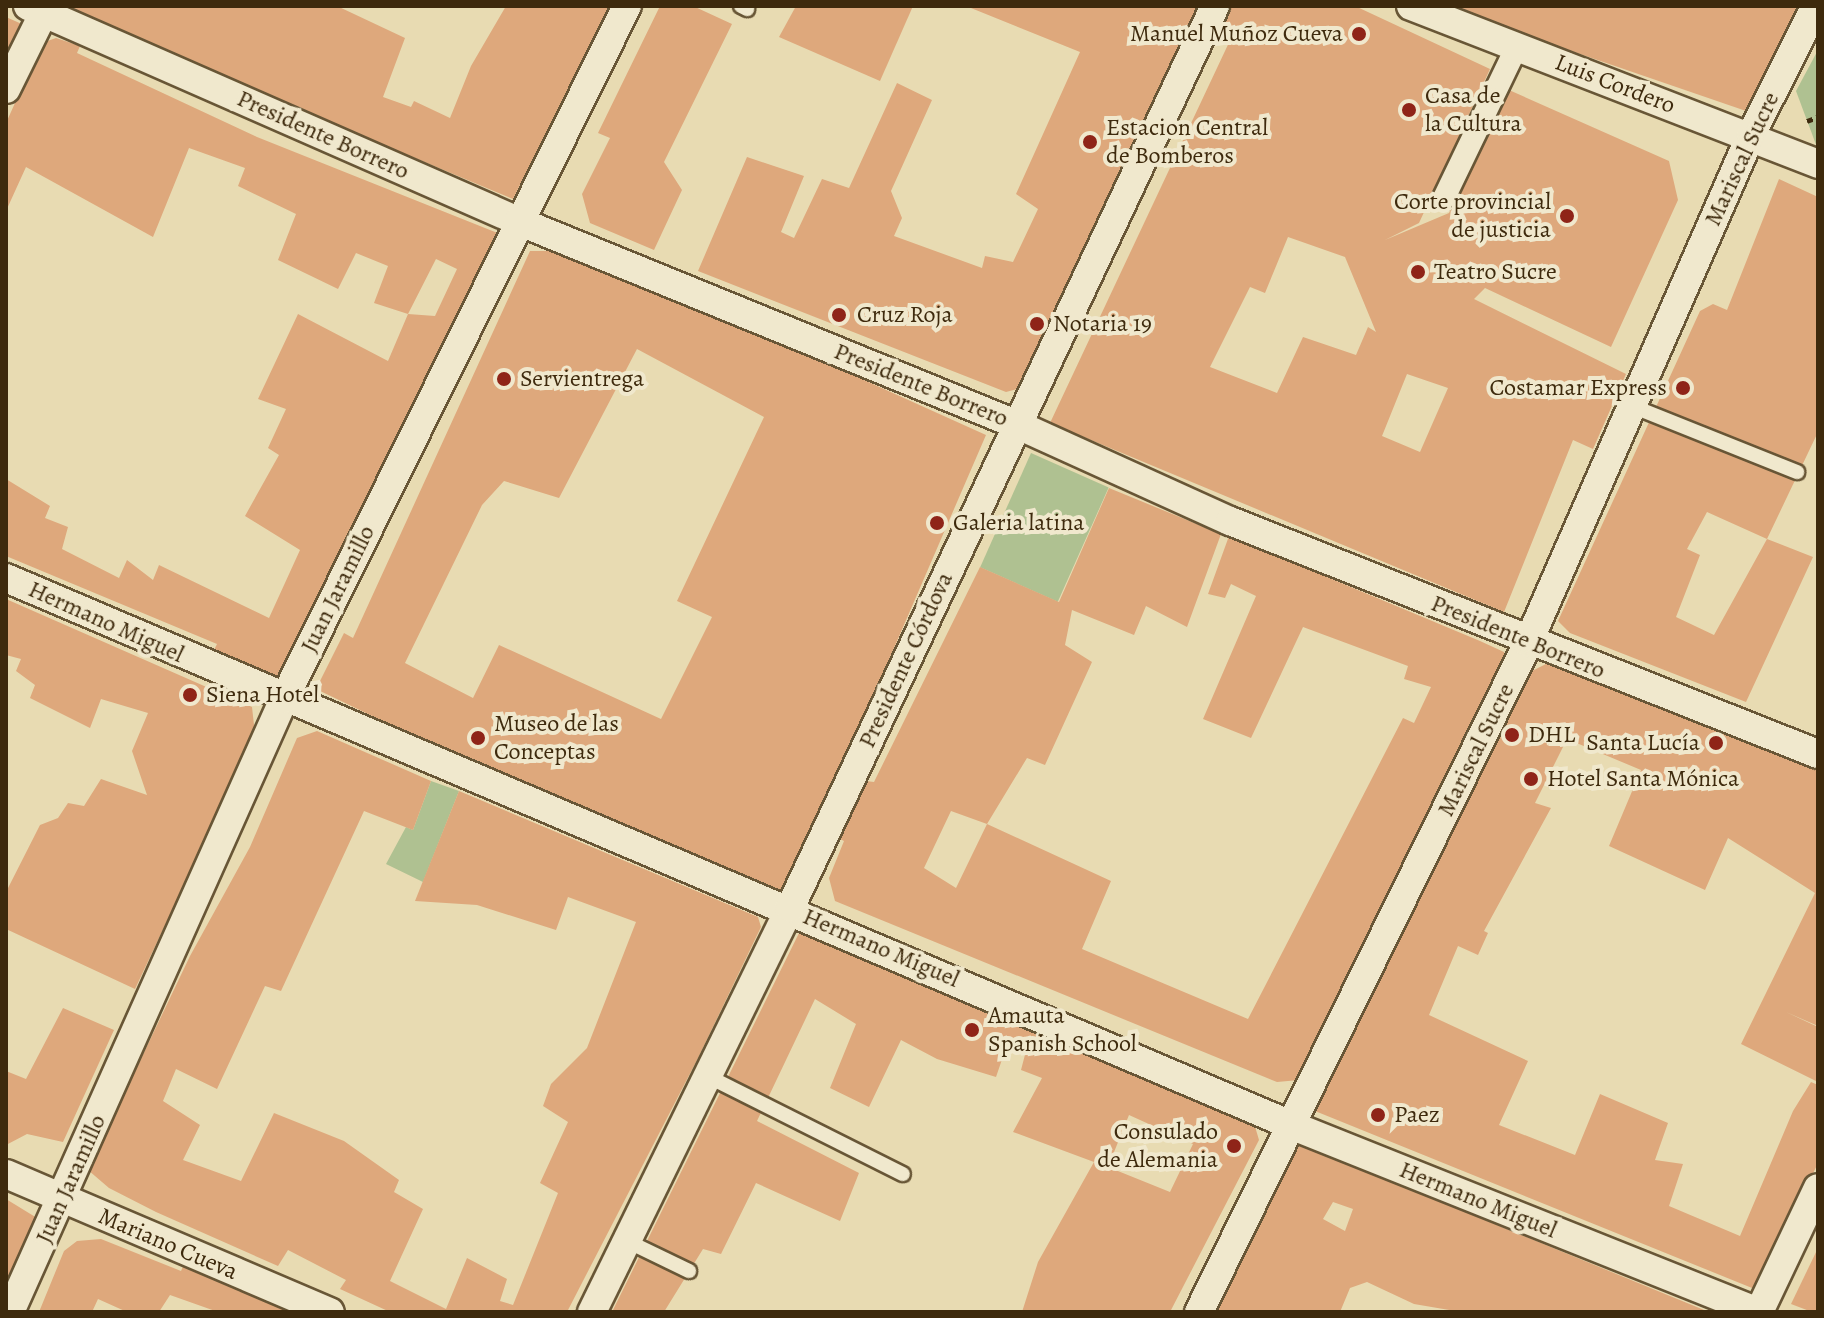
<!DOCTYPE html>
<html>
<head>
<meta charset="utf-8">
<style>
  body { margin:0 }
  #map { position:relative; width:1824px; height:1318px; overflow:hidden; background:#e8dbb2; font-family:Alegreya,serif }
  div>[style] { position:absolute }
  .green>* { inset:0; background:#afc191; transform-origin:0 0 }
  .building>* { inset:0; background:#dea87c }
  .path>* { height:5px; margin-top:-2.5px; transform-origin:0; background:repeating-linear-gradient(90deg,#3e2a0d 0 6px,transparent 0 10px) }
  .roads { filter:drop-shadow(2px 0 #685636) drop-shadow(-2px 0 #685636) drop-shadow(0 2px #685636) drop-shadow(0 -2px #685636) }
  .service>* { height:14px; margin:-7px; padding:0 7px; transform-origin:7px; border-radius:7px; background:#f0e8cd }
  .pedestrian>* { height:22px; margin:-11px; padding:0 11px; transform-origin:11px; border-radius:11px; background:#f0e8cd }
  .minor>* { height:28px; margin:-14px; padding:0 14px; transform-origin:14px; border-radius:14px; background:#f0e8cd }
  .dots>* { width:22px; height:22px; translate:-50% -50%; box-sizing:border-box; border:4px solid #f0e8cd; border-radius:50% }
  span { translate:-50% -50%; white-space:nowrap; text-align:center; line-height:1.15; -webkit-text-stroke:8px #f0e8cd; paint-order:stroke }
  .poi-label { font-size:24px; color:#3e2a0d }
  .right { translate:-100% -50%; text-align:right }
  .left { translate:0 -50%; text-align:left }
  .street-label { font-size:24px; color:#3e2a0d }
  .frame { position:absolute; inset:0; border:8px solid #3e2a0d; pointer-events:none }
</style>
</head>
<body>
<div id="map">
  <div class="green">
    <div style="clip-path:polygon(1818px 50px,1818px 150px,1796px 91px)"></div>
    <div style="left:1031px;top:453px;width:85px;height:125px;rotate:24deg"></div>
    <div style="clip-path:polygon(431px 781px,459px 791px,423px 882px,386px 864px,406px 827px,413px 830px)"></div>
  </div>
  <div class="building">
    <div style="clip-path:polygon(68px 6px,337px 6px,405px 38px,383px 97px,411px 107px,414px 101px,450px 118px,471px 66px,506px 6px,609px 6px,513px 199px,135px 41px)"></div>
    <div style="clip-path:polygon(660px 6px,693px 6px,732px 24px,664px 162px,682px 190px,654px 250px,590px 223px,582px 194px,610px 138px,598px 133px)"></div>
    <div style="clip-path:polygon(796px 6px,913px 6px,880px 81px,779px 37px)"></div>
    <div style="clip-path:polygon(evenodd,966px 6px,1355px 6px,1490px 69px,1419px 223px,1385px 240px,1449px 213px,1509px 90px,1669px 161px,1678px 200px,1611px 347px,1485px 288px,1474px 299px,1626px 374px,1593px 449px,1573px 440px,1504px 612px,1050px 423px,1233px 34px,1196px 20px,1021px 388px,1006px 392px,698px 271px,747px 157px,804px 176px,781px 232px,794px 238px,822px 179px,849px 188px,897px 83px,932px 100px,891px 191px,902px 218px,894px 236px,982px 268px,985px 256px,1013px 262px,1038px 209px,1016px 194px,1080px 52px,966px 6px,1288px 237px,1345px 257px,1376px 332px,1368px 327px,1356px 355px,1303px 337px,1277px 393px,1210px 367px,1250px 287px,1265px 293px,1288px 237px,966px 6px,1407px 374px,1448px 388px,1420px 452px,1382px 436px,1407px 374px)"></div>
    <div style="clip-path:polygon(1440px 6px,1797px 6px,1749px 112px)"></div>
    <div style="clip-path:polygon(6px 17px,24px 25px,6px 66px)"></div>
    <div style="clip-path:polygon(evenodd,56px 38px,80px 46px,77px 53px,257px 137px,500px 234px,284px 679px,213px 652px,217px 644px,6px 556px,6px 479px,50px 506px,45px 518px,68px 527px,62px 549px,119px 578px,127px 560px,153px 580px,159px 565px,269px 618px,300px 550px,245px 516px,279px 455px,268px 448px,286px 409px,258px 399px,298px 314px,388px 361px,408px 314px,374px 303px,388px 266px,356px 253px,338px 289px,278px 260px,296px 214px,238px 186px,245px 168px,189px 148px,153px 237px,26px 167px,6px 211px,6px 123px,42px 43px,56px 38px,436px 259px,457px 269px,435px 316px,408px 314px,436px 259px)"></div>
    <div style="clip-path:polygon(evenodd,1779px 179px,1818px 197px,1818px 432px,1767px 539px,1813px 557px,1746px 702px,1570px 633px,1558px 621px,1700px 311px,1713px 304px,1727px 310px,1779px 179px,1707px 512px,1767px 539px,1714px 635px,1676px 617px,1700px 555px,1687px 549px,1707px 512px)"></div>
    <div style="clip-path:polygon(evenodd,530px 251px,549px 251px,715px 318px,728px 315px,838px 360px,844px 371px,986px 435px,875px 692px,781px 892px,447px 752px,316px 689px,344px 633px,353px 638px,530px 251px,637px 349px,764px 417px,677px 601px,712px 617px,661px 719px,499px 645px,473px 698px,405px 663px,482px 505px,504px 481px,559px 498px,637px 349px)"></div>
    <div style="clip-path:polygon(1109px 488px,1221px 534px,1187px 627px,1146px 606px,1134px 635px,1072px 610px,1065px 645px,1092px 662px,1045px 765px,1027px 758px,987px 824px,951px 811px,924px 868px,956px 888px,987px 824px,1111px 881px,1082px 949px,1248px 1019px,1403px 718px,1414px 723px,1431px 687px,1404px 679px,1408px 666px,1303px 627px,1251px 738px,1203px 719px,1256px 596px,1231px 584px,1225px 598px,1208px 594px,1229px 536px,1480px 641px,1504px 652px,1507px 660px,1299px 1080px,1277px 1082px,835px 901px,829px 878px,844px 841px,838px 838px,866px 781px,874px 782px,980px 567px,1059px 602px)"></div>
    <div style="clip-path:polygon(6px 599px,252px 707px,255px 734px,135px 989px,6px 929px,6px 892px,40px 825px,58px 818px,68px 803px,84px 806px,101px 779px,147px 795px,132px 751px,148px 713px,101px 699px,90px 728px,30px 698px,35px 685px,16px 671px,21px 659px,6px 655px)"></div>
    <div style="clip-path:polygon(1548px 663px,1818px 771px,1818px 1026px,1786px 1012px,1818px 1027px,1818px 1082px,1741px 1044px,1815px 893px,1728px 838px,1705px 890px,1609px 846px,1641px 770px,1567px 739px,1535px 803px,1551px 808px,1484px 931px,1488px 933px,1478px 955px,1458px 946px,1429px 1015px,1528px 1061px,1499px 1125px,1575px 1155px,1600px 1094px,1668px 1123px,1655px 1160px,1683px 1164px,1669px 1206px,1740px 1236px,1793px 1111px,1811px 1082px,1818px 1085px,1818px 1163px,1757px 1290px,1315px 1111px,1477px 775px,1532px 671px)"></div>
    <div style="clip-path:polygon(317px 731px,431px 781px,413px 830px,364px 811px,281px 991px,265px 986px,217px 1089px,176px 1069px,163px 1101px,200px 1125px,183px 1160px,241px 1181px,274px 1113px,344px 1141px,399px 1180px,394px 1192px,423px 1209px,390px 1281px,446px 1309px,467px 1258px,507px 1279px,500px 1301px,513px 1305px,558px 1193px,540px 1183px,568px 1122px,543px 1106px,551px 1084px,587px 1048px,636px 922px,568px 897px,556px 930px,477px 905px,415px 901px,459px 791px,758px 917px,761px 927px,699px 1056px,567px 1312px,390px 1312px,340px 1289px,346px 1280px,288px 1250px,278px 1266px,156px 1212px,109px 1188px,88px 1170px,190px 956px,250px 847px,297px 738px)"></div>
    <div style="clip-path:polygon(evenodd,800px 931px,1254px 1123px,1259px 1140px,1170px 1312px,1022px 1312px,1038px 1262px,1094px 1162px,1013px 1132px,1042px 1078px,1021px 1070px,1027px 1047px,1008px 1042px,996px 1077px,937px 1059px,901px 1040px,869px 1107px,830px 1088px,856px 1024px,815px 999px,757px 1121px,859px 1173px,840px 1221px,756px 1183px,721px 1254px,703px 1249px,664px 1312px,612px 1312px,800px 931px,1129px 1115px,1193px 1144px,1170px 1192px,1108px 1167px,1129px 1115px)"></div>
    <div style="clip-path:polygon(63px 1008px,114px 1030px,63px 1142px,27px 1134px,6px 1145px,6px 1071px,26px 1079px)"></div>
    <div style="clip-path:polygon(evenodd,1300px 1141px,1480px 1218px,1709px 1312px,1461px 1312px,1414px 1304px,1367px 1282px,1350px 1288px,1340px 1312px,1210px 1312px,1300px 1141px,1333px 1202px,1353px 1209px,1345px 1231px,1323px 1219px,1333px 1202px)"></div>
    <div style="clip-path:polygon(6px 1199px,37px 1218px,6px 1287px)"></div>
    <div style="clip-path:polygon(101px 1239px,181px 1271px,186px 1260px,292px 1304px,288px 1312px,218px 1312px,170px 1295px,159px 1312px,127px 1312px,98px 1299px,92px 1312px,39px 1312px,64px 1251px,77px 1241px)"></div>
    <div style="clip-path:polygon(1818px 1248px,1818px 1312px,1812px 1312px,1791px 1304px)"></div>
  </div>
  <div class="path">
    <div style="left:1807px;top:121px;width:12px;rotate:-20deg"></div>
  </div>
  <div class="roads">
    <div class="service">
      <div style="left:741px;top:6px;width:7px;rotate:27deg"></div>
      <div style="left:1632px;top:406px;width:178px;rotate:21.8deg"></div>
      <div style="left:707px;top:1076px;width:219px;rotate:26.6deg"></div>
      <div style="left:627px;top:1241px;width:69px;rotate:25.8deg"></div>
    </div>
    <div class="pedestrian">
      <div style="left:1444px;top:198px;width:169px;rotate:-64.3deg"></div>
    </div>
    <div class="minor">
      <div style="left:28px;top:6px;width:535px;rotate:23.69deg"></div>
      <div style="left:518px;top:221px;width:540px;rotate:22.2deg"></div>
      <div style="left:1018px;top:425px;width:233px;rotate:24.4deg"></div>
      <div style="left:1230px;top:521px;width:632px;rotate:21.62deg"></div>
      <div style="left:1411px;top:6px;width:437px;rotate:21.2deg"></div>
      <div style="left:6px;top:89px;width:93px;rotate:-63.7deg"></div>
      <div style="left:6px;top:578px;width:1399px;rotate:23.06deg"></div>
      <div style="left:1293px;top:1126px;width:501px;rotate:21.8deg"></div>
      <div style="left:6px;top:1174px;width:352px;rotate:23.1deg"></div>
      <div style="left:10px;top:1312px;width:671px;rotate:-65.92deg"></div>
      <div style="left:284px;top:699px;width:773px;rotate:-63.67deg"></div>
      <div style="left:592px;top:1312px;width:450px;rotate:-63.9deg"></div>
      <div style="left:790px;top:908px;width:997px;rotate:-64.77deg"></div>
      <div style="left:1199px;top:1312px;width:746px;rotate:-63.81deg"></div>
      <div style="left:1528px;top:643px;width:555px;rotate:-66.3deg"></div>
      <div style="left:1751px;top:135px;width:144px;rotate:-63.3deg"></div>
      <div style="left:1759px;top:1312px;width:137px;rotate:-64.6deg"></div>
    </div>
  </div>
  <div class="dots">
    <div style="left:1359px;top:34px;background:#8f2418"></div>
    <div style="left:1409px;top:110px;background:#8f2418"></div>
    <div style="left:1090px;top:142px;background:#8f2418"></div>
    <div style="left:1567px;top:216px;background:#8f2418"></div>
    <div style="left:1418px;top:272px;background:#8f2418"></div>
    <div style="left:839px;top:315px;background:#8f2418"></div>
    <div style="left:1037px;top:324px;background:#8f2418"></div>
    <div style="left:504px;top:379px;background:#8f2418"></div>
    <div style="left:1683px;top:388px;background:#8f2418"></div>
    <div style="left:937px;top:523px;background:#8f2418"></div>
    <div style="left:190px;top:695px;background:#8f2418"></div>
    <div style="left:1512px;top:735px;background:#8f2418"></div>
    <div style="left:478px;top:738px;background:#8f2418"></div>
    <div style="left:1716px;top:743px;background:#8f2418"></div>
    <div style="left:1531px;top:779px;background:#8f2418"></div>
    <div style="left:972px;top:1030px;background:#8f2418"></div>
    <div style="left:1378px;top:1115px;background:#8f2418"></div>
    <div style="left:1234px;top:1146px;background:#8f2418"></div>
  </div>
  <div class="poi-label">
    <span class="right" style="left:1343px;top:34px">Manuel Muñoz Cueva</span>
    <span class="left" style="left:1425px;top:110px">Casa de<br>la Cultura</span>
    <span class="left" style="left:1106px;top:142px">Estacion Central<br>de Bomberos</span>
    <span class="right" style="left:1551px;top:216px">Corte provincial<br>de justicia</span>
    <span class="left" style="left:1434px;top:272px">Teatro Sucre</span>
    <span class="left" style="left:857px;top:315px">Cruz Roja</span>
    <span class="left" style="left:1053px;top:324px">Notaria 19</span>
    <span class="left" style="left:520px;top:379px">Servientrega</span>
    <span class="right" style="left:1667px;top:388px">Costamar Express</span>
    <span class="left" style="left:953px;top:523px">Galeria latina</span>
    <span class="left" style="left:206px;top:695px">Siena Hotel</span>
    <span class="left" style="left:494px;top:738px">Museo de las<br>Conceptas</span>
    <span class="left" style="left:1528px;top:735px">DHL</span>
    <span class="right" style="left:1700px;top:743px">Santa Lucía</span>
    <span class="left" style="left:1547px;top:779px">Hotel Santa Mónica</span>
    <span class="left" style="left:988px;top:1030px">Amauta<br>Spanish School</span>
    <span class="left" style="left:1394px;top:1115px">Paez</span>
    <span class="right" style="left:1218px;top:1146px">Consulado<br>de Alemania</span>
  </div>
  <div class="street-label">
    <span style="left:1615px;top:84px;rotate:21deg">Luis Cordero</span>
    <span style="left:323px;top:135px;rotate:24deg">Presidente Borrero</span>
    <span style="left:1742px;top:159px;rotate:-65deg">Mariscal Sucre</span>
    <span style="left:921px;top:385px;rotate:22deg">Presidente Borrero</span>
    <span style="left:338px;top:589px;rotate:-64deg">Juan Jaramillo</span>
    <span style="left:106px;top:622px;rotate:24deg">Hermano Miguel</span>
    <span style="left:1518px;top:637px;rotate:22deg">Presidente Borrero</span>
    <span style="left:906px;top:660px;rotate:-65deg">Presidente Córdova</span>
    <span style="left:1476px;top:750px;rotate:-64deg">Mariscal Sucre</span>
    <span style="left:881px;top:948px;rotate:23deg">Hermano Miguel</span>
    <span style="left:71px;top:1179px;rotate:-66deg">Juan Jaramillo</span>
    <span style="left:1478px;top:1200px;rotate:22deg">Hermano Miguel</span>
    <span style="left:168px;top:1244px;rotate:23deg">Mariano Cueva</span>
  </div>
  <div class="frame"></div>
</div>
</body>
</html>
